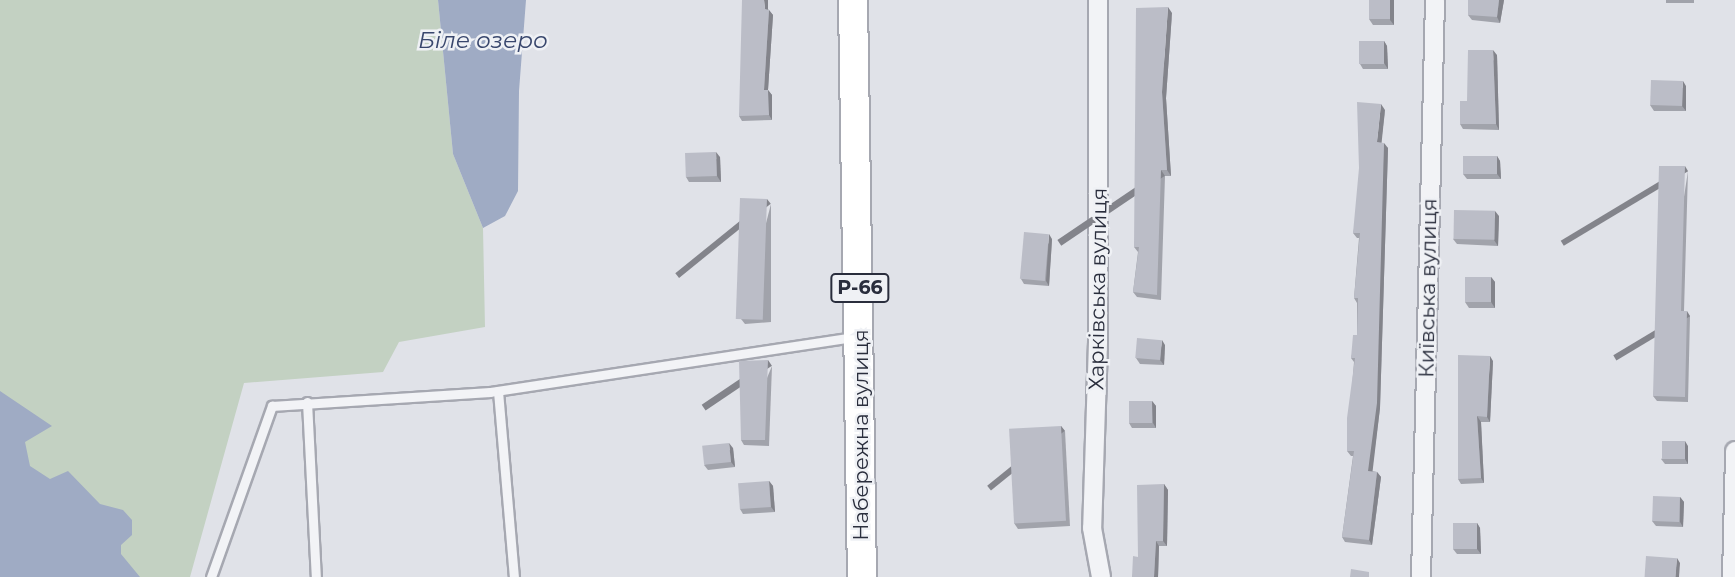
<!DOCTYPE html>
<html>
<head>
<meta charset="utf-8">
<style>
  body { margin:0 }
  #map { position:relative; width:1735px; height:577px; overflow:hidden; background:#e0e2e8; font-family:Montserrat,sans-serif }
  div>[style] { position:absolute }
  .green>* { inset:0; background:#c3d1c2 }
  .water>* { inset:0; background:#9fabc4 }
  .roads { filter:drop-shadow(2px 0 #a6a8b1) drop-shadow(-2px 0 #a6a8b1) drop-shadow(0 2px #a6a8b1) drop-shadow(0 -2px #a6a8b1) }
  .lane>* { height:9px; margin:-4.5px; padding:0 4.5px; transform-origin:4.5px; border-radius:4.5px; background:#f2f3f6 }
  .street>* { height:18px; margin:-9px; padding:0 9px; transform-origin:9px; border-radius:9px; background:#f2f3f6 }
  .primary>* { height:28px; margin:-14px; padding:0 14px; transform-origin:14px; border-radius:14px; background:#fff }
  .wall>* { inset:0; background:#a1a3ab; transform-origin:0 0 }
  .shaded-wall>* { inset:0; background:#83848b; transform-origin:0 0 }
  .building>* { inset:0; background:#bbbdc7; transform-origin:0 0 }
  span { translate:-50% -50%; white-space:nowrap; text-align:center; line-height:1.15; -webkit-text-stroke:5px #eff1f5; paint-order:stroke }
  .shield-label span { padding:2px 5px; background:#eff1f5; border:2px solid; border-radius:5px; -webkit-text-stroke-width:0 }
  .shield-label { font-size:19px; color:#2a2e3d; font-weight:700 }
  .street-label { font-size:21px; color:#2a2e3d }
  .water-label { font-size:23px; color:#39476d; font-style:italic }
</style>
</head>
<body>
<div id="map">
  <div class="green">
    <div style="clip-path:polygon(0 0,438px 0,453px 154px,483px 228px,485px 327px,399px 342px,383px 372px,244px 383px,190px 577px,0 577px)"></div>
  </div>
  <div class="water">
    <div style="clip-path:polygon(438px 0,526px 0,519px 91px,518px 191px,505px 216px,483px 228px,453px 154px)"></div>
    <div style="clip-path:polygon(0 391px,52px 426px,25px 442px,30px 466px,50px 479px,68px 471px,100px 504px,123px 510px,132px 520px,132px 535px,121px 545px,121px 554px,140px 577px,0 577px)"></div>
  </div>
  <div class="roads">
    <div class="lane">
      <div style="left:498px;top:391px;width:187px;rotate:85.1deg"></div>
      <div style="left:307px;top:402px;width:175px;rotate:87.1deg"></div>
      <div style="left:211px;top:577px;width:182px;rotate:-70.4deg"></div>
      <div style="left:272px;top:406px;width:218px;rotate:-3.7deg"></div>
      <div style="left:490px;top:392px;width:369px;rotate:-8.6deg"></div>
    </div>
    <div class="street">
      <div style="left:1098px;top:0;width:342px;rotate:90deg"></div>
      <div style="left:1098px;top:342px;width:186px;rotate:91.8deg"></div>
      <div style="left:1092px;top:528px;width:50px;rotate:79.6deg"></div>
      <div style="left:1421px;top:577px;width:577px;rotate:-88.61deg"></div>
      <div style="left:1732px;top:577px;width:126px;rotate:-88.6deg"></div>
    </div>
    <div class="primary">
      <div style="left:853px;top:0;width:577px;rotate:89.11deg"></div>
    </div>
  </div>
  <div class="wall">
    <div style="clip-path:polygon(1394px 0,1394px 25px,1373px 25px,1369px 19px)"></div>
    <div style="clip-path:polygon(1468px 0,1504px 0,1500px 23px,1472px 20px,1468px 15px)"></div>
    <div style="left:1666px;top:0;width:28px;height:3px"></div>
    <div style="clip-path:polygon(768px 9px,773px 15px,768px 90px,772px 95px,772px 120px,742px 121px,739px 116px)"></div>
    <div style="clip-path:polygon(1172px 13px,1166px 98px,1171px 176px,1165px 176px,1161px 300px,1137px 297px,1133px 292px,1138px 252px,1134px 247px)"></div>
    <div style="clip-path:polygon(1384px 41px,1387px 46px,1388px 69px,1363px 69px,1360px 64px)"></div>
    <div style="clip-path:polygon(1497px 55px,1499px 130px,1463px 129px,1460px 124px,1467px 101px)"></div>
    <div style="clip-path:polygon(1686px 86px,1686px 111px,1654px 111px,1650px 105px)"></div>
    <div style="clip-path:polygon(1385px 110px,1381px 143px,1388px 148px,1380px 408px,1372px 471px,1377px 472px,1381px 477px,1372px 545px,1345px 542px,1342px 537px,1353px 456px,1351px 456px,1347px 451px,1354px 362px,1351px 358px,1357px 335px,1357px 303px,1354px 298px,1359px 238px,1357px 238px,1353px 233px)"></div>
    <div style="clip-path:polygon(1497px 156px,1500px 161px,1501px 179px,1467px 179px,1463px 174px)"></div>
    <div style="clip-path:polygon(720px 157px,721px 182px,689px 182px,686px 177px)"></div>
    <div style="clip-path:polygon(1688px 171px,1684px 311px,1690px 316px,1688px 402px,1657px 401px,1653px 396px)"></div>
    <div style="clip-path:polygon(771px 204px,771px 322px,745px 324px,741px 319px)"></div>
    <div style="clip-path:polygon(1499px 216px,1498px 246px,1457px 244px,1453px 239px)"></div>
    <div style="clip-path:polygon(1052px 239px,1049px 286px,1024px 284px,1021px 279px)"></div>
    <div style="clip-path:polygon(1491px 277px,1495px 282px,1495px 308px,1469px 308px,1465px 302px)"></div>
    <div style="clip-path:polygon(1165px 345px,1164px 365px,1140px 364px,1136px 358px)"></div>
    <div style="clip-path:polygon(1493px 361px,1490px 422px,1481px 422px,1484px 483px,1461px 484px,1458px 479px)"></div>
    <div style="clip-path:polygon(772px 366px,769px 446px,744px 445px,741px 440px)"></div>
    <div style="clip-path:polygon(1152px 401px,1156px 406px,1156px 428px,1132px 428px,1129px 423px)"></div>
    <div style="clip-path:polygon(1061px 426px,1065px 431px,1070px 526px,1018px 529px,1014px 523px)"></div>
    <div style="clip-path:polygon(1688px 446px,1688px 464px,1665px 464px,1661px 459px)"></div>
    <div style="clip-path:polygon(733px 448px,735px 467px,708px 470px,704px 465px)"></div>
    <div style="clip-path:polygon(769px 481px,773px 486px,775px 512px,743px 514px,740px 509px)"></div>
    <div style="clip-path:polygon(1164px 484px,1168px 490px,1167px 546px,1159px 546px,1158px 577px,1132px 577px,1138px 557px)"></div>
    <div style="clip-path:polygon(1680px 497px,1684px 502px,1683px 527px,1656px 526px,1652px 521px)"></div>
    <div style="clip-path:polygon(1477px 523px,1480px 528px,1481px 554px,1457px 554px,1453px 549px)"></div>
  </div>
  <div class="shaded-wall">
    <div style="clip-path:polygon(764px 0,768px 0,768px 15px,765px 9px)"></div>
    <div style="clip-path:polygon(1390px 0,1394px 0,1394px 25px,1390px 20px)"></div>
    <div style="clip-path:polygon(1499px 0,1504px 0,1500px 23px,1497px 17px)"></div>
    <div style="clip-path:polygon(1168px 7px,1172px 13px,1166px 98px,1171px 176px,1167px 170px,1162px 92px)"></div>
    <div style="clip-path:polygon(769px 10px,773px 15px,768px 90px,772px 95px,772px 120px,769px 115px,764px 90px)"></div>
    <div style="clip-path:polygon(1384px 41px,1387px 46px,1388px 69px,1384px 63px)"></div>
    <div style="clip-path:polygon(1493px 50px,1497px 55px,1499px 130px,1496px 124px)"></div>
    <div style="clip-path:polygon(1683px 81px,1686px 86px,1686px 111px,1682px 106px)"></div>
    <div style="clip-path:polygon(1381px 104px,1385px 110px,1381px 148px,1377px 142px)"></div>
    <div style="clip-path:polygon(1384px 143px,1388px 148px,1380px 408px,1372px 476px,1368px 471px)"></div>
    <div style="clip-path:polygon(716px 152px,720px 157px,721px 182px,717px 176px)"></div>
    <div style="clip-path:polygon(1497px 156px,1500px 161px,1501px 179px,1497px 174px)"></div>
    <div style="left:1685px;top:166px;width:6px;height:145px;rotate:59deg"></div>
    <div style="left:1161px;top:170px;width:7px;height:125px;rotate:56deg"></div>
    <div style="left:767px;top:199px;width:6px;height:118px;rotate:51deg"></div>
    <div style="clip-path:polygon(1495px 211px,1499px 216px,1498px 246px,1494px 240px)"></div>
    <div style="clip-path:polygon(1049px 234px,1052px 239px,1049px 286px,1046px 281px)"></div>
    <div style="clip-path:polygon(1491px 277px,1495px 282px,1495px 308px,1491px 302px)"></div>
    <div style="left:1687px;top:311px;width:6px;height:86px;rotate:59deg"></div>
    <div style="clip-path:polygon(1162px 340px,1165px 345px,1164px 365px,1160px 360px)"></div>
    <div style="clip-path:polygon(1490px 356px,1493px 361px,1490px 422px,1487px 417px)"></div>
    <div style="left:768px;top:360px;width:7px;height:80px;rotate:56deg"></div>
    <div style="clip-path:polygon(1152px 401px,1156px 406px,1156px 428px,1153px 423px)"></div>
    <div style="clip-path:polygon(1477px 416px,1481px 422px,1484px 483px,1481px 478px)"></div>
    <div style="left:1061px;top:426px;width:6px;height:95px;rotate:51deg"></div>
    <div style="clip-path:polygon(1685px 441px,1688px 446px,1688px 464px,1685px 459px)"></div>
    <div style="clip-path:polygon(729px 443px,733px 448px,735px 467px,731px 462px)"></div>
    <div style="clip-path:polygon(1377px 472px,1381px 477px,1372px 545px,1369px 540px)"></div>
    <div style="clip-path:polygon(769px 481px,773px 486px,775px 512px,771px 507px)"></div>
    <div style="clip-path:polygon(1164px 484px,1168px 490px,1167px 546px,1163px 541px)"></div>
    <div style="clip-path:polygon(1680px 497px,1684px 502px,1683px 527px,1680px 522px)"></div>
    <div style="clip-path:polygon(1477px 523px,1480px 528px,1481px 554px,1477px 549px)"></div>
    <div style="clip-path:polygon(1156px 541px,1159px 546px,1158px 577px,1154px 577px)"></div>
    <div style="clip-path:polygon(1677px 558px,1680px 563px,1679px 577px,1675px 577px)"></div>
  </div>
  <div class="building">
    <div style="clip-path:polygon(742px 0,764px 0,765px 9px,769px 10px,764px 90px,768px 90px,769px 115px,739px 116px)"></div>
    <div style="left:1369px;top:0;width:21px;height:19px"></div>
    <div style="clip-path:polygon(1468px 0,1499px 0,1497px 17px,1468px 15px)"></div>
    <div style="clip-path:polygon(1168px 7px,1162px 92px,1167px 170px,1161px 170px,1157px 295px,1133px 292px,1139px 247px,1134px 247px,1136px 8px)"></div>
    <div style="left:1359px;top:41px;width:25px;height:23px"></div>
    <div style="clip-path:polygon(1468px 50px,1493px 50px,1496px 124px,1460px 124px,1460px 101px,1467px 101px)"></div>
    <div style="left:1651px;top:80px;width:32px;height:25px;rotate:2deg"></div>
    <div style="clip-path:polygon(1357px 102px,1381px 104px,1377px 142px,1384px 143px,1377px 403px,1368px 471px,1377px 472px,1369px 540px,1342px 537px,1354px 451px,1347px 451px,1347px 418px,1355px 358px,1351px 358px,1353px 335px,1357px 335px,1358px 298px,1354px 298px,1360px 233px,1353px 233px,1359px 168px)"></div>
    <div style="left:716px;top:152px;width:24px;height:31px;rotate:88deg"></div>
    <div style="left:1463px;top:156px;width:34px;height:18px"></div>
    <div style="clip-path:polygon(1659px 166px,1685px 166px,1681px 311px,1687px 311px,1685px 397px,1653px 396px)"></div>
    <div style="left:740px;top:198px;width:27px;height:121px;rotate:2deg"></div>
    <div style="left:1454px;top:210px;width:41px;height:29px;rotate:1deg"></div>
    <div style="left:1024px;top:232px;width:25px;height:47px;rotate:5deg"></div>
    <div style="left:1465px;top:277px;width:26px;height:25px"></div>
    <div style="left:1137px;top:338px;width:25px;height:20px;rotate:5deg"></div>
    <div style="clip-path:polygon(1458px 355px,1490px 356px,1487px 417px,1477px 416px,1481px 478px,1458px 479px)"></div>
    <div style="clip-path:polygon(768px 360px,765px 440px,741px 440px,739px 361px)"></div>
    <div style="left:1129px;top:401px;width:23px;height:22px"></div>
    <div style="left:1061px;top:426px;width:95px;height:52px;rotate:87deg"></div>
    <div style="left:1662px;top:441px;width:23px;height:18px"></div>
    <div style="left:729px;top:443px;width:19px;height:27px;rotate:84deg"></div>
    <div style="left:769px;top:481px;width:26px;height:31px;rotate:86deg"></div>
    <div style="clip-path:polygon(1164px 484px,1163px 541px,1156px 541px,1154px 577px,1132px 577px,1133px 556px,1138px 557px,1137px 485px)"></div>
    <div style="left:1653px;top:496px;width:27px;height:25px;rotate:2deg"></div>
    <div style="left:1477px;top:523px;width:26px;height:24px;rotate:90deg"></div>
    <div style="left:1646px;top:556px;width:31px;height:21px;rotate:4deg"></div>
    <div style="clip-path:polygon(1351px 569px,1369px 572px,1369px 577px,1350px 577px)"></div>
  </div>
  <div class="shield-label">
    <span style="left:860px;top:288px">Р-66</span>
  </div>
  <div class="street-label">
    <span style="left:1428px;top:288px;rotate:-89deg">Київська вулиця</span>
    <span style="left:1098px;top:289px;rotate:-89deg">Харківська вулиця</span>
    <span style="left:861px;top:435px;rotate:-90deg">Набережна вулиця</span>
  </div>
  <div class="water-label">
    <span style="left:483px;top:40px">Біле озеро</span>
  </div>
</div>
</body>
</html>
